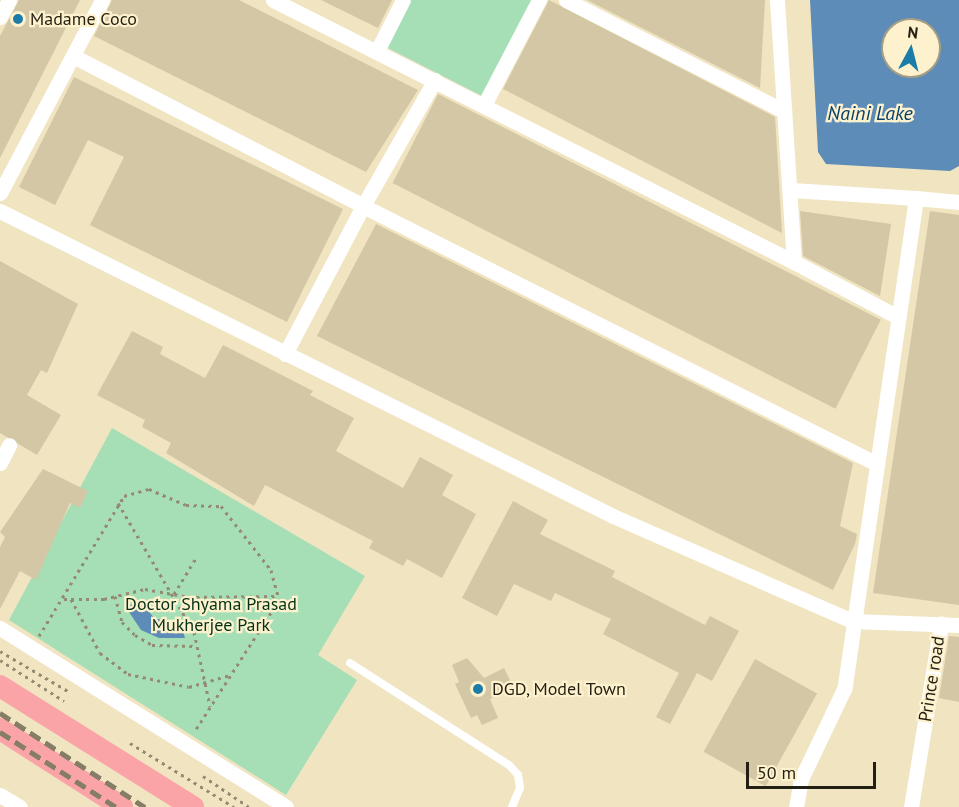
<!DOCTYPE html>
<html>
<head>
<meta charset="utf-8">
<style>
  body { margin:0 }
  #map { position:relative; width:959px; height:807px; overflow:hidden; background:#f0e4c1; font-family:"PT Sans",sans-serif }
  div>[style] { position:absolute }
  .green>* { inset:0; background:#a6deb6 }
  .water>* { inset:0; background:#5d8cb8 }
  .building>* { inset:0; background:#d3c7a5; transform-origin:0 0 }
  .path>* { height:3px; margin-top:-1.5px; transform-origin:0; background:repeating-linear-gradient(90deg,#948b72 0 3px,transparent 0 7.5px) }
  .lane>* { height:8px; margin:-4px; padding:0 4px; transform-origin:4px; border-radius:4px; background:#fff }
  .street>* { height:15px; margin:-7.5px; padding:0 7.5px; transform-origin:7.5px; border-radius:7.5px; background:#fff }
  .primary>* { height:22px; margin:-11px; padding:0 11px; transform-origin:11px; border-radius:11px; background:#faa4a8 }
  .rail>* { height:4.5px; margin-top:-2.25px; transform-origin:0; background:repeating-linear-gradient(90deg,#857d66 0 12px,transparent 0 18px) }
  .dots>* { width:16px; height:16px; translate:-50% -50%; box-sizing:border-box; border:3px solid #fef2ce; border-radius:50% }
  span { translate:-50% -50%; white-space:nowrap; text-align:center; line-height:1.15; -webkit-text-stroke:4.5px #fef2ce; paint-order:stroke }
  .poi-label { font-size:18px; color:#231f12 }
  .left { translate:0 -50%; text-align:left }
  .park-label { font-size:18px; color:#033218 }
  .street-label { font-size:18px; color:#231f12 }
  .water-label { font-size:20px; color:#07406a; font-style:italic }
  .north { position:absolute; left:881px; top:18px; width:60px; height:60px; box-sizing:border-box; background:#fef2ce; border:2px solid #a69e83; border-radius:50%; rotate:7deg; font-size:16px; font-weight:700; line-height:24px; text-align:center; color:#231f12 }
  .north::after { content:''; display:block; margin:auto; width:21px; height:27px; background:#1c7ca8; clip-path:polygon(50% 0,100% 100%,50% 72%,0 100%) }
  .scale { position:absolute; left:746px; top:762px; width:130px; height:27px; box-sizing:border-box; border:3px solid #231f12; border-top:0; padding-left:8px; font-size:18px; line-height:21px; white-space:nowrap; color:#231f12; -webkit-text-stroke:4px #fef2ce; paint-order:stroke }
</style>
</head>
<body>
<div id="map">
  <div class="green">
    <div style="clip-path:polygon(408px 0,532px 0,482px 96px,384px 46px)"></div>
    <div style="clip-path:polygon(112px 428px,365px 576px,318px 655px,357px 680px,286px 795px,9px 620px)"></div>
  </div>
  <div class="water">
    <div style="clip-path:polygon(evenodd,810px 0,959px 0,959px 166px,950px 171px,826px 164px,818px 152px,810px 0,893px 30px,929px 30px,929px 66px,893px 66px,893px 30px)"></div>
    <div style="clip-path:polygon(141px 602px,155px 619px,180px 621px,185px 638px,159px 638px,141px 630px,125px 606px)"></div>
  </div>
  <div class="building">
    <div style="clip-path:polygon(19px 0,80px 0,0 158px,0 36px)"></div>
    <div style="clip-path:polygon(112px 0,239px 0,418px 90px,366px 172px,94px 36px)"></div>
    <div style="clip-path:polygon(321px 0,392px 0,378px 28px)"></div>
    <div style="clip-path:polygon(549px 0,775px 117px,782px 233px,503px 89px)"></div>
    <div style="clip-path:polygon(587px 0,765px 0,760px 88px)"></div>
    <div style="clip-path:polygon(74px 77px,343px 209px,287px 322px,90px 225px,124px 157px,88px 140px,55px 205px,19px 187px)"></div>
    <div style="left:438px;top:94px;width:497px;height:100px;rotate:27deg"></div>
    <div style="clip-path:polygon(800px 211px,891px 224px,880px 296px,803px 256px)"></div>
    <div style="clip-path:polygon(930px 211px,959px 215px,959px 605px,873px 593px)"></div>
    <div style="clip-path:polygon(376px 224px,853px 463px,840px 526px,857px 534px,855px 544px,833px 590px,317px 336px)"></div>
    <div style="clip-path:polygon(0 261px,78px 304px,47px 373px,41px 370px,27px 395px,61px 415px,37px 455px,0 433px)"></div>
    <div style="clip-path:polygon(132px 331px,163px 347px,160px 354px,205px 378px,223px 345px,313px 391px,310px 395px,354px 418px,336px 451px,403px 488px,420px 457px,453px 475px,442px 495px,476px 514px,442px 578px,407px 559px,403px 566px,369px 548px,373px 541px,265px 485px,254px 506px,166px 453px,171px 443px,142px 427px,145px 420px,97px 395px)"></div>
    <div style="clip-path:polygon(43px 469px,88px 491px,80px 508px,70px 503px,36px 580px,20px 571px,0 609px,0 547px,5px 537px,0 532px)"></div>
    <div style="clip-path:polygon(513px 501px,548px 520px,540px 534px,615px 571px,612px 577px,705px 625px,710px 616px,739px 631px,712px 681px,697px 673px,670px 724px,656px 717px,679px 673px,603px 634px,611px 619px,555px 593px,551px 601px,514px 584px,497px 616px,462px 598px)"></div>
    <div style="clip-path:polygon(949px 636px,959px 637px,959px 702px,939px 698px)"></div>
    <div style="clip-path:polygon(467px 658px,484px 678px,504px 668px,514px 688px,490px 699px,498px 718px,482px 725px,477px 715px,471px 718px,455px 684px,459px 682px,452px 665px)"></div>
    <div style="left:755px;top:659px;width:71px;height:106px;rotate:29deg"></div>
  </div>
  <div class="path">
    <div style="left:118px;top:503px;width:150px;rotate:59.5deg"></div>
    <div style="left:194px;top:632px;width:76px;rotate:77.8deg"></div>
    <div style="left:174px;top:594px;width:42px;rotate:-58.6deg"></div>
    <div style="left:115px;top:596px;width:27px;rotate:75deg"></div>
    <div style="left:122px;top:622px;width:18px;rotate:45deg"></div>
    <div style="left:135px;top:635px;width:20px;rotate:30deg"></div>
    <div style="left:152px;top:645px;width:43px;rotate:1.3deg"></div>
    <div style="left:64px;top:599px;width:40px"></div>
    <div style="left:104px;top:599px;width:42px;rotate:-13.7deg"></div>
    <div style="left:145px;top:589px;width:45px;rotate:10.3deg"></div>
    <div style="left:189px;top:597px;width:90px;rotate:-0.6deg"></div>
    <div style="left:71px;top:599px;width:61px;rotate:61.8deg"></div>
    <div style="left:100px;top:653px;width:35px;rotate:37deg"></div>
    <div style="left:128px;top:674px;width:62px;rotate:12deg"></div>
    <div style="left:189px;top:687px;width:43px;rotate:-16.3deg"></div>
    <div style="left:39px;top:636px;width:164px;rotate:-58.7deg"></div>
    <div style="left:124px;top:496px;width:26px;rotate:-16deg"></div>
    <div style="left:149px;top:489px;width:40px;rotate:23.4deg"></div>
    <div style="left:186px;top:505px;width:35px;rotate:2deg"></div>
    <div style="left:221px;top:506px;width:81px;rotate:52deg"></div>
    <div style="left:271px;top:570px;width:31px;rotate:75deg"></div>
    <div style="left:279px;top:600px;width:156px;rotate:122.7deg"></div>
    <div style="left:0;top:651px;width:79px;rotate:30.5deg"></div>
    <div style="left:0;top:660px;width:76px;rotate:32.6deg"></div>
    <div style="left:130px;top:743px;width:122px;rotate:31.6deg"></div>
    <div style="left:203px;top:776px;width:55px;rotate:34deg"></div>
  </div>
  <div class="lane">
    <div style="left:350px;top:663px;width:189px;rotate:32.7deg"></div>
    <div style="left:509px;top:765px;width:13px;rotate:48deg"></div>
    <div style="left:518px;top:775px;width:13px;rotate:81deg"></div>
    <div style="left:520px;top:788px;width:21px;rotate:113deg"></div>
  </div>
  <div class="street">
    <div style="left:273px;top:0;width:583px;rotate:26.7deg"></div>
    <div style="left:566px;top:0;width:245px;rotate:27deg"></div>
    <div style="left:777px;top:0;width:263px;rotate:86.3deg"></div>
    <div style="left:794px;top:262px;width:118px;rotate:27.9deg"></div>
    <div style="left:0;top:17px;width:19px;rotate:-62deg"></div>
    <div style="left:377px;top:51px;width:57px;rotate:-63deg"></div>
    <div style="left:73px;top:56px;width:326px;rotate:27.3deg"></div>
    <div style="left:363px;top:206px;width:145px;rotate:-60.3deg"></div>
    <div style="left:484px;top:105px;width:119px;rotate:-62.4deg"></div>
    <div style="left:792px;top:190px;width:124px;rotate:3.7deg"></div>
    <div style="left:916px;top:198px;width:496px;rotate:98.3deg"></div>
    <div style="left:844px;top:689px;width:100px;rotate:115.5deg"></div>
    <div style="left:801px;top:779px;width:28px;rotate:100deg"></div>
    <div style="left:0;top:193px;width:218px;rotate:-62.1deg"></div>
    <div style="left:916px;top:198px;width:43px;rotate:5.3deg"></div>
    <div style="left:0;top:211px;width:685px;rotate:26.45deg"></div>
    <div style="left:613px;top:516px;width:261px;rotate:23.7deg"></div>
    <div style="left:852px;top:621px;width:107px;rotate:2.1deg"></div>
    <div style="left:285px;top:354px;width:167px;rotate:-62.2deg"></div>
    <div style="left:363px;top:206px;width:573px;rotate:26.65deg"></div>
    <div style="left:0;top:463px;width:20px;rotate:-63deg"></div>
    <div style="left:0;top:628px;width:337px;rotate:32deg"></div>
    <div style="left:0;top:795px;width:23px;rotate:31deg"></div>
    <div style="left:911px;top:807px;width:186px;rotate:-80.7deg"></div>
  </div>
  <div class="primary">
    <div style="left:0;top:686px;width:228px;rotate:32.1deg"></div>
    <div style="left:0;top:729px;width:145px;rotate:32.6deg"></div>
  </div>
  <div class="rail">
    <div style="left:0;top:713px;width:173px;rotate:33deg"></div>
    <div style="left:0;top:732px;width:138px;rotate:32.9deg"></div>
  </div>
  <div class="dots">
    <div style="left:18px;top:19px;background:#1c7ca8"></div>
    <div style="left:478px;top:689px;background:#1c7ca8"></div>
  </div>
  <div class="poi-label">
    <span class="left" style="left:30px;top:19px">Madame Coco</span>
    <span class="left" style="left:492px;top:689px">DGD, Model Town</span>
  </div>
  <div class="park-label">
    <span style="left:211px;top:615px">Doctor Shyama Prasad<br>Mukherjee Park</span>
  </div>
  <div class="street-label">
    <span style="left:932px;top:679px;rotate:-81deg">Prince road</span>
  </div>
  <div class="water-label">
    <span style="left:870px;top:113px">Naini Lake</span>
  </div>
  <div class="north">N</div>
  <div class="scale">50 m</div>
</div>
</body>
</html>
